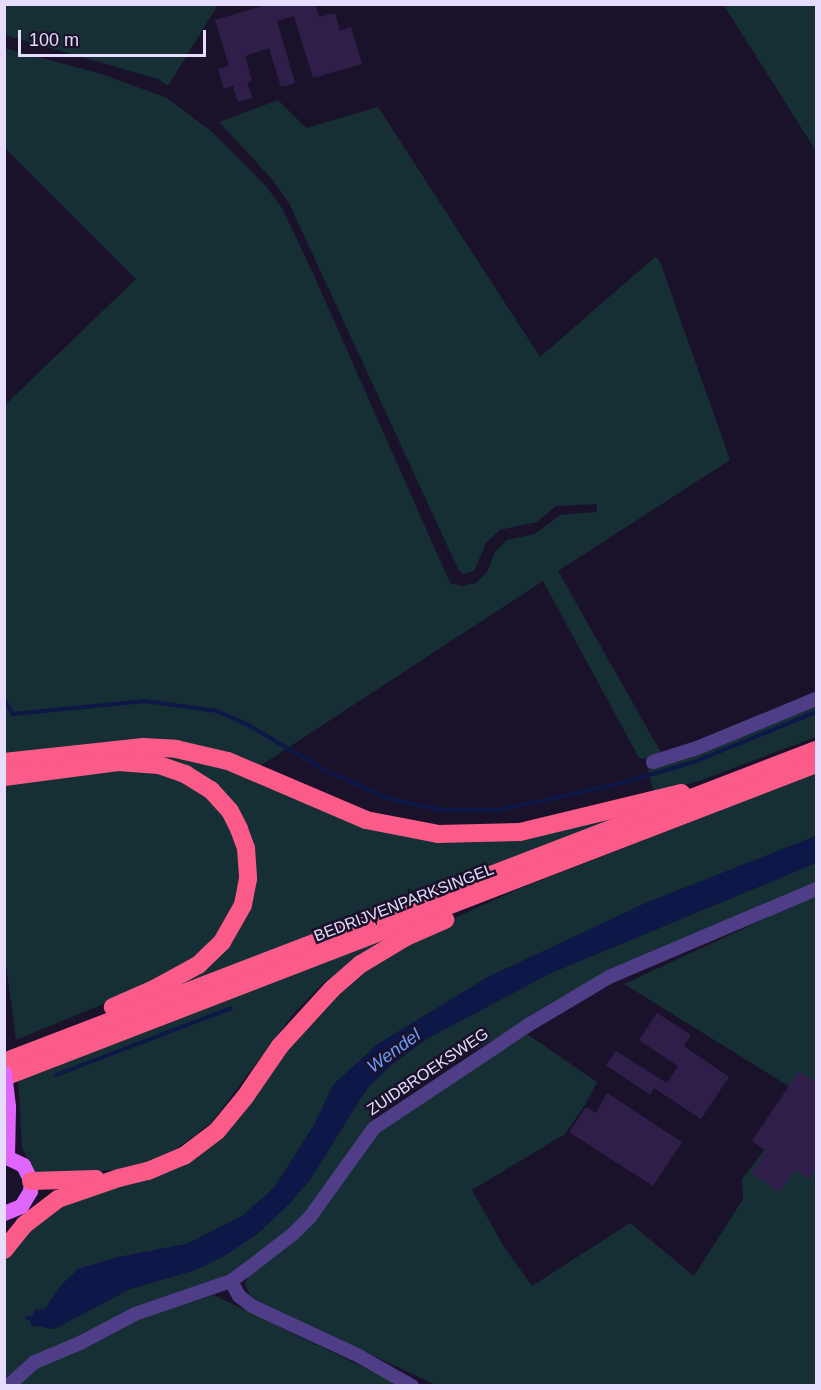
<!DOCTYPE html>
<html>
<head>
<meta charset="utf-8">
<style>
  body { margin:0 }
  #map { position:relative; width:821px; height:1390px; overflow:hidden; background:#1a122a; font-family:Arial,sans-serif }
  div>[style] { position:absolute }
  .green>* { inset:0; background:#152f34 }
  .water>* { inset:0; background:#0d1748 }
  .stream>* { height:4px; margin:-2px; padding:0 2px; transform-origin:2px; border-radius:2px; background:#0d1748 }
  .building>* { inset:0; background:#301e4a }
  .street>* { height:14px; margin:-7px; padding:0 7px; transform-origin:7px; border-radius:7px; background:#4f3e87 }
  .primary>* { height:15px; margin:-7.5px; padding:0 7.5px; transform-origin:7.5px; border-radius:7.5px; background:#df66fa }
  .highway>* { height:18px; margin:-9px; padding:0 9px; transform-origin:9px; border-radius:9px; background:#fa5b89 }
  .primary-bridge>* { height:15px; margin:-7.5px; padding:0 7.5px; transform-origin:7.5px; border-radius:7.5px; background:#df66fa }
  span { translate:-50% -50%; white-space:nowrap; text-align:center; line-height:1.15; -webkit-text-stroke:5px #1a122a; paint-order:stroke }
  .street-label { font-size:16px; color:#e6dcfe }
  .water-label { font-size:18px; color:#6d9efb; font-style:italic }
  .frame { position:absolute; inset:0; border:6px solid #e6dcfe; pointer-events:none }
  .scale { position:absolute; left:18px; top:30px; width:188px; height:27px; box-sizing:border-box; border:3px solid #e6dcfe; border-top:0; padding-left:8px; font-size:18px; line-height:21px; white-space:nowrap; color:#e6dcfe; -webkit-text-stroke:4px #1a122a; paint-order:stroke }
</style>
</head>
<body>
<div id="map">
  <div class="green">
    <div style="clip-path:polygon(4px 5px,5px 4px,218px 5px,168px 86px,158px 79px,5px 35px)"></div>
    <div style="clip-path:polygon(723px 5px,816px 5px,816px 151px,730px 15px)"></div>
    <div style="clip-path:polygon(4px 48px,102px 74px,167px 98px,211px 131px,266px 186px,282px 208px,312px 271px,450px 583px,462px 586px,476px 583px,487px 572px,495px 552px,507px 540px,535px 534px,560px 515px,597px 512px,597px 504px,556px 506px,537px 522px,500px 530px,486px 543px,474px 571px,464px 574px,459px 571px,289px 203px,271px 178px,219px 122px,278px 100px,306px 128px,378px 107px,540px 357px,655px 257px,659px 259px,730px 460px,558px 571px,663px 756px,653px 760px,639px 758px,543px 581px,257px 768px,230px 757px,5px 756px,5px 405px,136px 279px,5px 148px)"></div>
    <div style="clip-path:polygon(816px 703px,816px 737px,699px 781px,654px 793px,647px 766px,664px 762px)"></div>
    <div style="clip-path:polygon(176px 753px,429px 837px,647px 807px,141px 1001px,196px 972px,253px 879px,215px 788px,87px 755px)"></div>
    <div style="clip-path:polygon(123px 768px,160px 770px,207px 793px,235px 832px,243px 878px,229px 923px,194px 959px,154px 983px,16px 1040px,4px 950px,4px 784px)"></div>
    <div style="clip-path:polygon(816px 773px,816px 836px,646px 903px,488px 977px,378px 1044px,334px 1084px,313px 1127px,274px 1188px,242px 1216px,187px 1244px,114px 1258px,45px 1309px,35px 1310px,30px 1322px,31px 1325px,54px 1329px,130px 1289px,198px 1269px,257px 1234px,291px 1202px,368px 1087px,390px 1066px,428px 1038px,551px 973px,816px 863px,816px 885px,528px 1020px,406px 1089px,374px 1116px,307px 1214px,244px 1267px,37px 1356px,21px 1365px,5px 1384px,4px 1264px,8px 1254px,42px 1214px,185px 1162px,335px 992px,424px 932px,516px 890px)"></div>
    <div style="clip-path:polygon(816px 895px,816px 1385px,436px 1385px,259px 1302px,249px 1294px,245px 1283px,249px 1275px,260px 1266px,379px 1128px,527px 1034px,597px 1082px,585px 1105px,565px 1134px,472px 1190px,504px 1247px,532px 1286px,630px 1223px,694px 1276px,743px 1199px,742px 1179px,787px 1120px,800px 1093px,624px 984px)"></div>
    <div style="clip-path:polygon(419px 923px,324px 982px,295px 1012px,211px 1123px,178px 1148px,146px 1164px,115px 1170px,37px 1175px,22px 1148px,18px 1077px)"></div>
    <div style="clip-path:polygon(214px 1295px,400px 1385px,14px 1386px,26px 1373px,141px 1317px)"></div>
  </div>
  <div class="water">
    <div style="clip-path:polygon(816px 836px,816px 863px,551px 973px,428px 1038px,390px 1066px,368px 1087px,310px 1180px,291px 1202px,257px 1234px,226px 1255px,198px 1269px,130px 1289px,54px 1329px,31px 1325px,30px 1322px,35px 1310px,45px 1309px,61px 1285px,78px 1269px,114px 1258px,187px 1244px,242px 1216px,274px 1188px,313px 1127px,334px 1084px,378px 1044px,488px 977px,646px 903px)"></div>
  </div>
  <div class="stream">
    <div style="left:4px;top:699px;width:17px;rotate:59deg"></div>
    <div style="left:13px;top:714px;width:133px;rotate:-5.6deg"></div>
    <div style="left:145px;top:701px;width:73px;rotate:7.9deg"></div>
    <div style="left:217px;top:711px;width:36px;rotate:24deg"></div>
    <div style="left:250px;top:726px;width:88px;rotate:30.6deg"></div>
    <div style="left:326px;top:771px;width:67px;rotate:23.9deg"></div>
    <div style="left:387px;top:798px;width:56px;rotate:12.3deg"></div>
    <div style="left:442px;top:810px;width:58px"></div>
    <div style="left:500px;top:810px;width:128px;rotate:-12.6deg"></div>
    <div style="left:625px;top:782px;width:72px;rotate:-16.2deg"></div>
    <div style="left:694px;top:762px;width:132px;rotate:-22.3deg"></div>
    <div style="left:56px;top:1075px;width:187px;rotate:-20.9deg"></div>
    <div style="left:27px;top:1318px;width:9px"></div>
  </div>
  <div class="building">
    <div style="clip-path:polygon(269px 4px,315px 4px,319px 17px,335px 13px,340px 31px,351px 27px,362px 64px,313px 78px,294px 16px,277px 21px,295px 83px,281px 87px,269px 48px,245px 56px,252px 81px,247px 82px,252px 98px,238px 102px,233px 86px,224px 89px,218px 69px,229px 66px,215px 20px)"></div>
    <div style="clip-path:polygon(657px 1013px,691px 1035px,684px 1046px,729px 1077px,701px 1119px,654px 1088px,650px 1095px,606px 1065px,616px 1051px,667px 1083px,678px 1066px,639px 1040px)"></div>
    <div style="clip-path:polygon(799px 1071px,816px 1083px,816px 1168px,809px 1179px,795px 1170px,780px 1192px,751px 1173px,766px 1151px,752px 1141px)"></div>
    <div style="clip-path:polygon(607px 1093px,682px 1142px,653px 1186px,569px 1132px,586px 1107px,596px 1113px)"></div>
  </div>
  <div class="street">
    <div style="left:653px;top:762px;width:46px;rotate:-17.7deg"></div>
    <div style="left:697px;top:748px;width:129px;rotate:-22.4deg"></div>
    <div style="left:231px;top:1281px;width:17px;rotate:62deg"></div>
    <div style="left:239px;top:1296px;width:16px;rotate:38deg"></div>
    <div style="left:252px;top:1306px;width:118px;rotate:25deg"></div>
    <div style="left:359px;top:1356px;width:61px;rotate:29.5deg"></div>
    <div style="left:8px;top:1386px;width:36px;rotate:-42deg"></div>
    <div style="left:35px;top:1362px;width:49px;rotate:-22.9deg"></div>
    <div style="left:80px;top:1343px;width:62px;rotate:-27.8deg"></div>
    <div style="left:135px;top:1314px;width:102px;rotate:-19deg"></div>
    <div style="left:231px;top:1281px;width:17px;rotate:-36deg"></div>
    <div style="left:245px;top:1271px;width:61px;rotate:-37.6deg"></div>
    <div style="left:293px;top:1234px;width:24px;rotate:-45deg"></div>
    <div style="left:310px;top:1217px;width:110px;rotate:-54.3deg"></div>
    <div style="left:374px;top:1128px;width:187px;rotate:-33.7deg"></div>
    <div style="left:530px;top:1024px;width:92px;rotate:-30.7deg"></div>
    <div style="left:609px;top:977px;width:225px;rotate:-23deg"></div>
  </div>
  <div class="primary">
    <div style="left:4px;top:1156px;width:21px;rotate:25deg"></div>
    <div style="left:23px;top:1165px;width:18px;rotate:63deg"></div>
    <div style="left:31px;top:1181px;width:10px;rotate:96deg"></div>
    <div style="left:30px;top:1191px;width:17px;rotate:121deg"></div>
    <div style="left:21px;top:1206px;width:18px;rotate:158deg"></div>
    <div style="left:7px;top:1156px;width:49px;rotate:-88.8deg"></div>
  </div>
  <div class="highway">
    <div style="left:4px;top:762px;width:140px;rotate:-6.2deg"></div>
    <div style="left:143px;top:747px;width:33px;rotate:3deg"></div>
    <div style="left:176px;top:749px;width:53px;rotate:13deg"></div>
    <div style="left:228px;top:761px;width:150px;rotate:23.1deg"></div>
    <div style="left:366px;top:820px;width:73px;rotate:11deg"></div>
    <div style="left:438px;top:834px;width:82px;rotate:-1.4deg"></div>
    <div style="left:520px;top:832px;width:166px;rotate:-13.6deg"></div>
    <div style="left:4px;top:777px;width:115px;rotate:-7.5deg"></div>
    <div style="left:118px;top:762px;width:41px;rotate:4.2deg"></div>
    <div style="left:159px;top:765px;width:28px;rotate:19deg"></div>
    <div style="left:185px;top:774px;width:31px;rotate:32deg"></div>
    <div style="left:211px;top:790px;width:28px;rotate:48deg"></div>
    <div style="left:230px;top:811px;width:20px;rotate:63deg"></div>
    <div style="left:239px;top:829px;width:20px;rotate:70deg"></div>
    <div style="left:246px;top:848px;width:31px;rotate:86deg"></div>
    <div style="left:248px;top:879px;width:26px;rotate:101deg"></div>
    <div style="left:243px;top:905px;width:43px;rotate:119.6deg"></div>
    <div style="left:222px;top:942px;width:33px;rotate:136deg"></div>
    <div style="left:198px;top:965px;width:50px;rotate:151.4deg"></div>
    <div style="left:154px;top:989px;width:45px;rotate:156.3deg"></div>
    <div style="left:4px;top:1062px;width:870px;rotate:-21.02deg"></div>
    <div style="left:4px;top:1077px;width:870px;rotate:-21.08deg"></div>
    <div style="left:31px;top:1181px;width:65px;rotate:-1.8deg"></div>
    <div style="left:4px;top:1250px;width:32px;rotate:-51deg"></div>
    <div style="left:24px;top:1225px;width:43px;rotate:-37.4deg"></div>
    <div style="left:58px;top:1199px;width:65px;rotate:-19deg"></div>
    <div style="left:119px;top:1178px;width:30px;rotate:-14deg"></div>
    <div style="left:148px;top:1171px;width:39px;rotate:-23deg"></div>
    <div style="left:184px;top:1156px;width:41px;rotate:-37.1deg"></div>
    <div style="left:217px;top:1131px;width:44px;rotate:-50.5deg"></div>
    <div style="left:245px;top:1097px;width:62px;rotate:-55.5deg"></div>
    <div style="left:280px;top:1046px;width:77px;rotate:-47.6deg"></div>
    <div style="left:332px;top:989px;width:38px;rotate:-41deg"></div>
    <div style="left:361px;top:964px;width:52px;rotate:-31deg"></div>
    <div style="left:406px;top:937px;width:43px;rotate:-23.6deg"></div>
  </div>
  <div class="primary-bridge">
    <div style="left:4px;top:1073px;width:34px;rotate:83deg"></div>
  </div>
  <div class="street-label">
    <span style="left:404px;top:903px;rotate:-21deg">BEDRIJVENPARKSINGEL</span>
    <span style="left:428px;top:1072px;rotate:-34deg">ZUIDBROEKSWEG</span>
  </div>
  <div class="water-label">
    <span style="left:394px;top:1051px;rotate:-36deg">Wendel</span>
  </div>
  <div class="frame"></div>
  <div class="scale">100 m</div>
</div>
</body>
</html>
